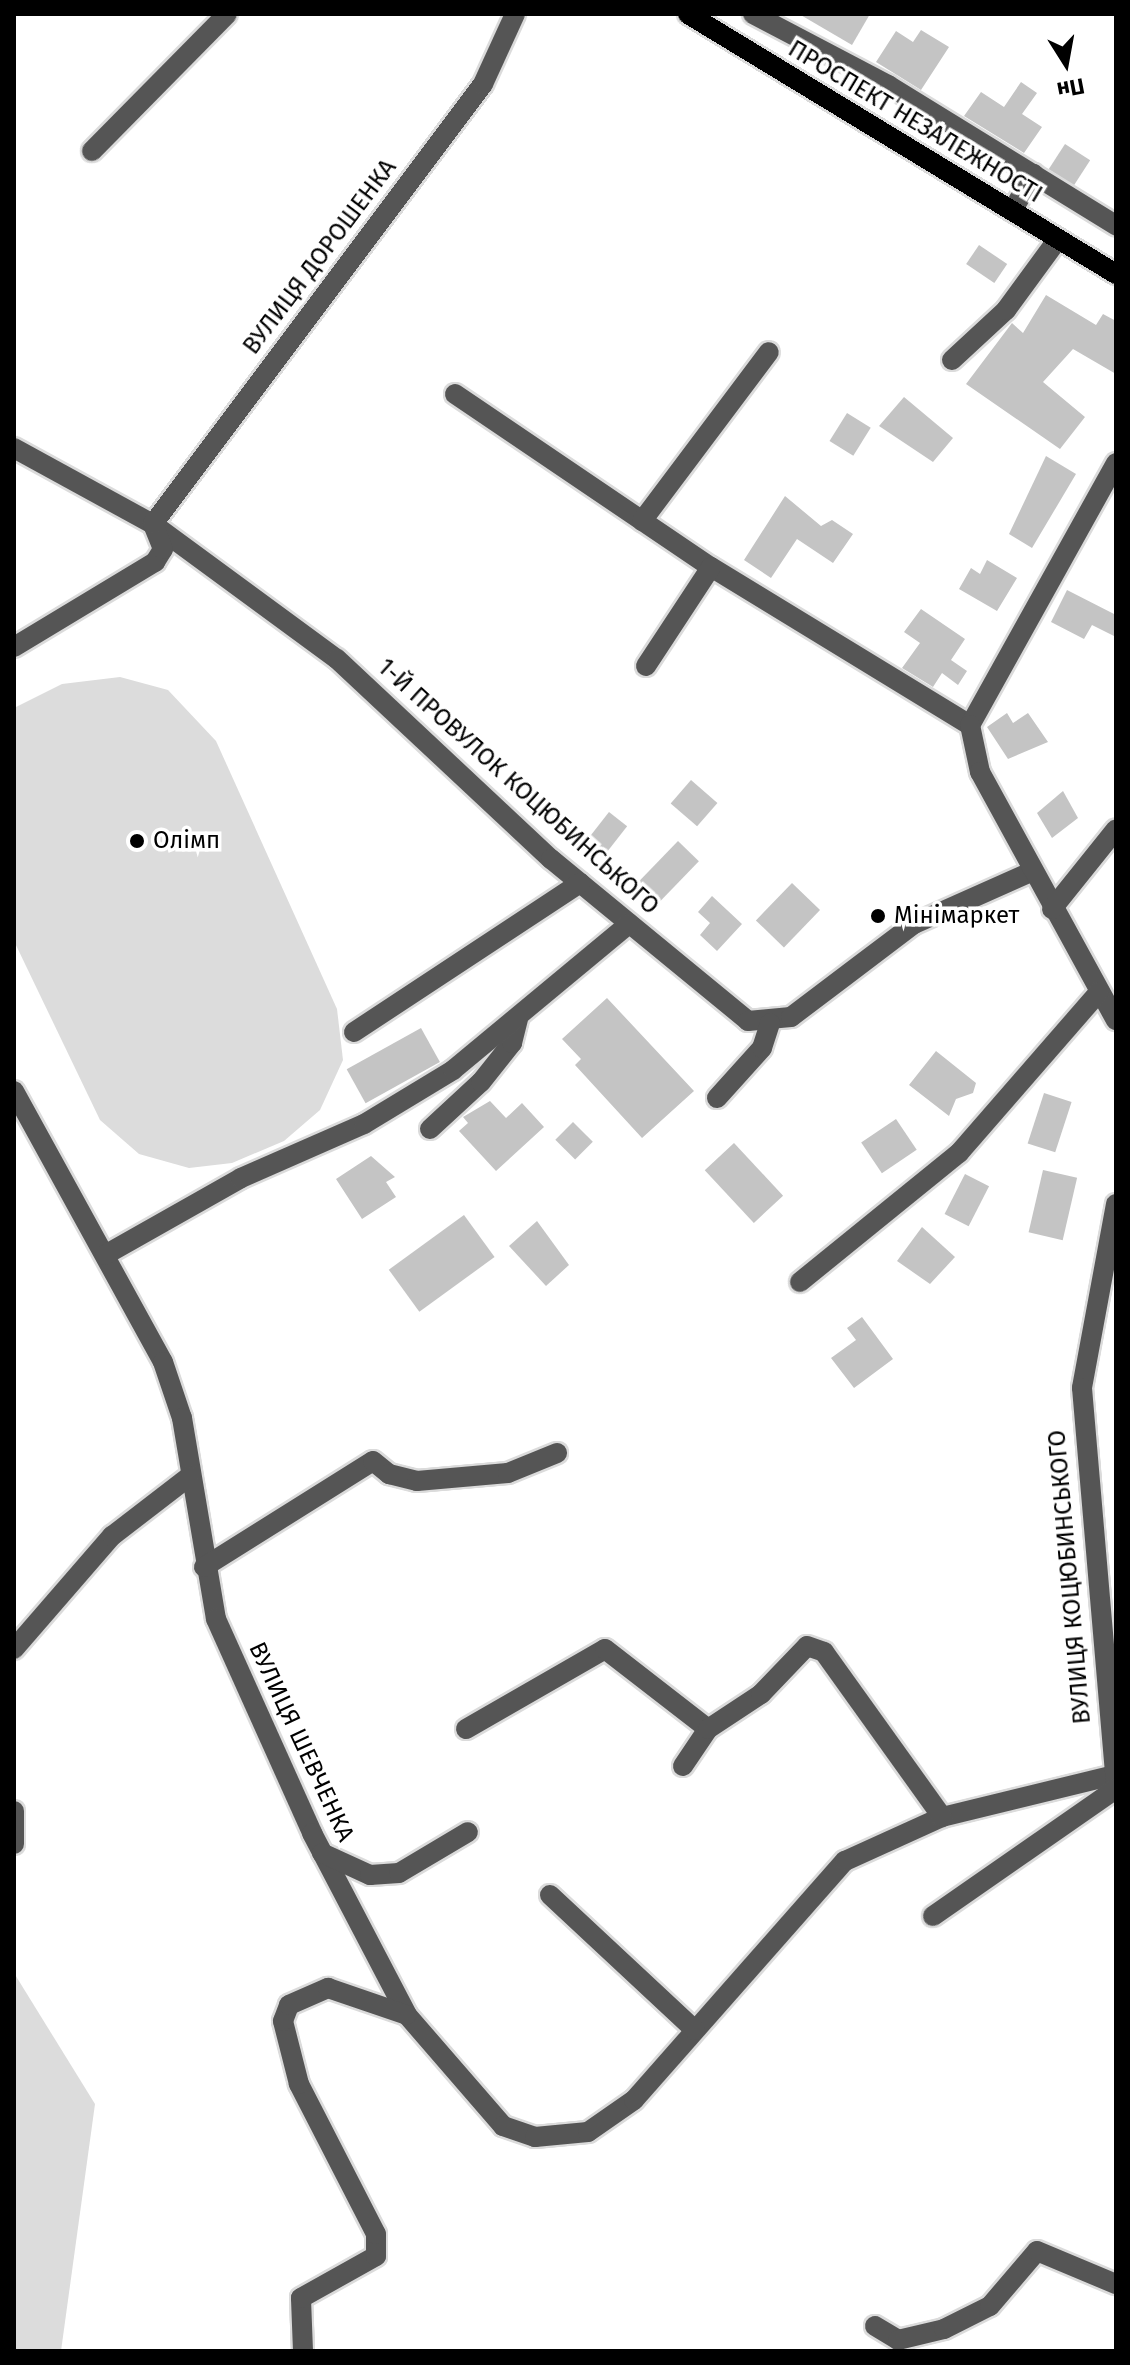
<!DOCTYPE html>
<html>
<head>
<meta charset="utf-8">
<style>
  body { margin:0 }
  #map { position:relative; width:1130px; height:2365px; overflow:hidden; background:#fff; font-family:"Fira Sans",sans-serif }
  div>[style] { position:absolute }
  .green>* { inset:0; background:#dcdcdc }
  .building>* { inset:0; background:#c4c4c4; transform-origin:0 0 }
  .roads { filter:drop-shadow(2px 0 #dbdbdb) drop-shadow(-2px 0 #dbdbdb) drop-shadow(0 2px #dbdbdb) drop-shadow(0 -2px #dbdbdb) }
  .minor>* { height:20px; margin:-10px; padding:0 10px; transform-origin:10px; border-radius:10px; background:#555 }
  .major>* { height:20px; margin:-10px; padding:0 10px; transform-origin:10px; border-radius:10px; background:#000 }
  .dots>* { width:22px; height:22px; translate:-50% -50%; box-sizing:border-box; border:4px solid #fff; border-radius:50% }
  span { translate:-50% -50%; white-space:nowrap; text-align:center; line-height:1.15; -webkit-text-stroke:7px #fff; paint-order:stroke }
  .street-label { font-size:24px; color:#000 }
  .poi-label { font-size:24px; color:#000 }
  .left { translate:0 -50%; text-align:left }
  .frame { position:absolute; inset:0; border:16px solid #000; pointer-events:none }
  .north { position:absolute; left:1026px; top:24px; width:80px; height:80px; -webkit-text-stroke:6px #fff; paint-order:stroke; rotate:169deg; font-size:22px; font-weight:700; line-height:32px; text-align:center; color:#000 }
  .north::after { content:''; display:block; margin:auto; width:28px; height:36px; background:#000; clip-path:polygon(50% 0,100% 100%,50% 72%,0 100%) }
</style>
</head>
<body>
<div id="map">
  <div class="green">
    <div style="clip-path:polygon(120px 677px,168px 690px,216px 741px,337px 1009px,343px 1060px,320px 1110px,284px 1141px,232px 1163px,189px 1168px,139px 1154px,100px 1120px,14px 941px,14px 708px,62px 684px)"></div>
    <div style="clip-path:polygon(14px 1973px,95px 2104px,61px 2351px,14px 2351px)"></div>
  </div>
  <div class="building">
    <div style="clip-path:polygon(799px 14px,870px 14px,852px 45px)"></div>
    <div style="clip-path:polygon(921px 30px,949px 47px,921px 90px,876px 62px,896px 31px,913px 42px)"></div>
    <div style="clip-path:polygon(1021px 82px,1037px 93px,1022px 114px,1042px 127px,1024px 153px,964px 116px,981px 92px,1004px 107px)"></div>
    <div style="left:1065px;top:144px;width:30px;height:30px;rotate:33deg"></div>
    <div style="left:979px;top:245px;width:34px;height:23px;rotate:34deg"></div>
    <div style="clip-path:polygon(1046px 295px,1096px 325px,1103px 314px,1116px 321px,1116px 374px,1073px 349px,1043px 382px,1085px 417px,1060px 449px,966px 384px,1012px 323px,1023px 333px)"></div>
    <div style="clip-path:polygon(904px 397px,953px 438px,933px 462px,879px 426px)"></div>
    <div style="left:847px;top:413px;width:28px;height:33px;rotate:32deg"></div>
    <div style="clip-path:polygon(1046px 456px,1076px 474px,1032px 548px,1009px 534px)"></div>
    <div style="clip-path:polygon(785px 496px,821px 526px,832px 520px,853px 534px,833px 563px,797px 539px,771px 578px,744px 560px)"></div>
    <div style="clip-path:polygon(987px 560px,1017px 578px,997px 611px,959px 589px,971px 568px,980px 574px)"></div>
    <div style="clip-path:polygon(1067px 590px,1116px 615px,1116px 637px,1092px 625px,1084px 639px,1051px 622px)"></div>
    <div style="clip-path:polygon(921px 609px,965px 639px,951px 660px,967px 671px,958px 685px,942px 673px,933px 687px,902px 668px,920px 643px,904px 632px)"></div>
    <div style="clip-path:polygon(1007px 713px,1013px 723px,1028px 713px,1048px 742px,1008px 759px,987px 727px)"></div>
    <div style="left:691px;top:780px;width:35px;height:31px;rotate:41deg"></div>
    <div style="clip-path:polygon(1063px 791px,1078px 818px,1052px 838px,1037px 813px)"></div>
    <div style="left:609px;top:812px;width:23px;height:34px;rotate:38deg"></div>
    <div style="left:678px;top:841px;width:29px;height:56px;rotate:44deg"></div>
    <div style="left:792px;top:883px;width:39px;height:52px;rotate:44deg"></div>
    <div style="clip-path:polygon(712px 896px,742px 924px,717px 951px,700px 935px,710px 923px,698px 912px)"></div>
    <div style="clip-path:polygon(607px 998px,694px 1091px,642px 1138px,575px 1065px,581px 1059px,562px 1039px)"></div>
    <div style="left:421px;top:1028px;width:39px;height:85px;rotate:61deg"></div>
    <div style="clip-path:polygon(936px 1051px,976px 1083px,973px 1093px,956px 1099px,949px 1116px,909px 1085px)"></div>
    <div style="left:1044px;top:1093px;width:29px;height:53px;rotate:18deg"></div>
    <div style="clip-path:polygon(490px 1101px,506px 1118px,522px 1103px,544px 1127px,496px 1171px,459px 1131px,468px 1123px,463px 1117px)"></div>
    <div style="left:896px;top:1119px;width:37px;height:42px;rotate:56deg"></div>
    <div style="left:573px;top:1122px;width:28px;height:25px;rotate:45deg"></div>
    <div style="left:734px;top:1143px;width:72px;height:40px;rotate:47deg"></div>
    <div style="clip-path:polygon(371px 1156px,395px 1177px,386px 1182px,396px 1197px,362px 1219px,336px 1179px)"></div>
    <div style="left:1043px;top:1170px;width:35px;height:64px;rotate:13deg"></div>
    <div style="left:965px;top:1174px;width:27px;height:45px;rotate:27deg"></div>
    <div style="left:464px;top:1215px;width:52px;height:93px;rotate:54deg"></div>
    <div style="clip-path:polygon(537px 1221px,569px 1265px,546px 1286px,509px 1246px)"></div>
    <div style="clip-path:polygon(922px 1227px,955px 1257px,930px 1284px,897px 1261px)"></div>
    <div style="clip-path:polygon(862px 1317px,893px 1359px,854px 1388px,831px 1358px,856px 1340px,847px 1328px)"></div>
  </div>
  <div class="roads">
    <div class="minor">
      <div style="left:753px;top:14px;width:153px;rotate:27.7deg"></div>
      <div style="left:888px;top:85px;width:268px;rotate:31.6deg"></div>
      <div style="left:92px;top:151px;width:192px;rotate:-45.4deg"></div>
      <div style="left:1012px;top:211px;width:43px;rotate:-59.3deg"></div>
      <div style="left:952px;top:360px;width:74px;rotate:-42.8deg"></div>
      <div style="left:1006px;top:310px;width:88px;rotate:-53.8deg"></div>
      <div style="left:455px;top:394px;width:309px;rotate:34.1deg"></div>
      <div style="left:711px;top:567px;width:303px;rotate:31.4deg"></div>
      <div style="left:14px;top:448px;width:158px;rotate:28.7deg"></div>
      <div style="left:153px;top:524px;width:228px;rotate:36.3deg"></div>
      <div style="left:337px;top:659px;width:293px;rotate:43.1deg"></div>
      <div style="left:551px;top:859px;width:255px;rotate:39.4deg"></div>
      <div style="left:748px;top:1021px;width:43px;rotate:-5.3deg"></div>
      <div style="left:791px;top:1017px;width:154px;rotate:-37.1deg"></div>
      <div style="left:914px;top:924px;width:128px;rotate:-24deg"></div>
      <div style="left:1116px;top:463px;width:300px;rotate:119.1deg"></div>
      <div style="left:970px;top:725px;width:48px;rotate:78deg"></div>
      <div style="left:980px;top:772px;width:283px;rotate:61.3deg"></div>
      <div style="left:642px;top:521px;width:211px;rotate:-53.1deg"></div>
      <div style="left:14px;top:647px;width:165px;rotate:-31.1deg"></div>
      <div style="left:155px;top:562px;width:15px;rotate:-58deg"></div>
      <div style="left:163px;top:549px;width:27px;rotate:-112deg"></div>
      <div style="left:153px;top:524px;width:550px;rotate:-53.13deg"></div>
      <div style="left:483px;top:84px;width:77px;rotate:-65.4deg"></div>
      <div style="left:646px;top:666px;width:118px;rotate:-56.7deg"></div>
      <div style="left:1052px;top:909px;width:102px;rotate:-51.3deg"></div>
      <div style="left:354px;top:1032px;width:271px;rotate:-33.4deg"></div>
      <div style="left:14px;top:1091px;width:309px;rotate:61.2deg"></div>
      <div style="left:163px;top:1362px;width:59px;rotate:71.3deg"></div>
      <div style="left:182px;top:1418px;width:204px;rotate:80.4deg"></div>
      <div style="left:216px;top:1619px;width:235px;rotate:65.8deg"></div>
      <div style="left:312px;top:1833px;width:205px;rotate:62.4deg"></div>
      <div style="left:407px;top:2015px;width:147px;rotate:49.1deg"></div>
      <div style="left:503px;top:2126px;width:34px;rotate:19deg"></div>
      <div style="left:535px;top:2137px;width:53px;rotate:-5.4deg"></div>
      <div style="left:588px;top:2132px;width:56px;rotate:-34.8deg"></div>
      <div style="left:634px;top:2100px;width:319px;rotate:-48.6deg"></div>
      <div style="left:845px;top:1861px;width:107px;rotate:-24.4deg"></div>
      <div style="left:942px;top:1817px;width:173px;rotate:-13.7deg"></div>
      <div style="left:717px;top:1098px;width:67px;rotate:-48deg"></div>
      <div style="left:762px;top:1048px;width:26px;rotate:-72deg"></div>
      <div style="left:430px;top:1129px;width:69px;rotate:-42.7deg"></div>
      <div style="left:481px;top:1082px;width:50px;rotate:-51.5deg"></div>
      <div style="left:512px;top:1043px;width:25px;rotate:-76deg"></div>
      <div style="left:1116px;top:1204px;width:187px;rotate:100.5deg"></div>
      <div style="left:1082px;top:1388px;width:401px;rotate:85.1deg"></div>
      <div style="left:105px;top:1255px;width:156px;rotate:-29.5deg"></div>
      <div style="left:241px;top:1178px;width:134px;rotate:-23.7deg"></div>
      <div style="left:364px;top:1124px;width:104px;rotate:-31.2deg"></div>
      <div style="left:453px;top:1070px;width:229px;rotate:-39.7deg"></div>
      <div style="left:800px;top:1282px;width:205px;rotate:-39.1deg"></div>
      <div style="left:959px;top:1153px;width:213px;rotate:-49deg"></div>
      <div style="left:204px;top:1567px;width:199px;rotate:-32.1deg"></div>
      <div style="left:373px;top:1461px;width:21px;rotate:39deg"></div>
      <div style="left:389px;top:1474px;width:29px;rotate:14deg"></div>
      <div style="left:417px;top:1481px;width:91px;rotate:-5deg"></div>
      <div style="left:508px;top:1473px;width:53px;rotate:-22.2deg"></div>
      <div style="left:14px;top:1649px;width:150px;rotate:-49.1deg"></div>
      <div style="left:112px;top:1536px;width:98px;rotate:-37.6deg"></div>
      <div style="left:466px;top:1729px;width:160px;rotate:-29.9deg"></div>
      <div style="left:605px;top:1649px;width:130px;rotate:37.8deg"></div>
      <div style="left:683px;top:1766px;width:45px;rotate:-56deg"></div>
      <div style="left:708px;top:1729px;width:64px;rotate:-33.4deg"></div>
      <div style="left:761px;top:1694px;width:66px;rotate:-46.2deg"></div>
      <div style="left:807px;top:1646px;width:18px;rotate:19deg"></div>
      <div style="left:824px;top:1652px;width:203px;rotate:54.4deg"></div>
      <div style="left:14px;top:1811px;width:33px;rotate:90deg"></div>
      <div style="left:322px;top:1853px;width:53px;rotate:24.6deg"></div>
      <div style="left:370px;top:1875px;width:29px;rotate:-4deg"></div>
      <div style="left:399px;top:1873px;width:80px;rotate:-30.7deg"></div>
      <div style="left:550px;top:1895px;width:198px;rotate:43deg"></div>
      <div style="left:933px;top:1916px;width:223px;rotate:-34.8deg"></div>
      <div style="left:875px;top:2326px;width:27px;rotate:31deg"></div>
      <div style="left:898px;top:2340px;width:47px;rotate:-13.4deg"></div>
      <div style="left:944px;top:2329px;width:51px;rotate:-26.6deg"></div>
      <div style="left:990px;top:2306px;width:72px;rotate:-49.5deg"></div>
      <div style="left:1037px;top:2251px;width:86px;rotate:22.7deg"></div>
      <div style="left:303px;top:2351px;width:53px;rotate:-92.2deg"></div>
      <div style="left:301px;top:2298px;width:86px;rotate:-29.2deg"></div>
      <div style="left:376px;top:2256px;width:22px;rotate:-90deg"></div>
      <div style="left:376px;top:2234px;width:169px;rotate:-117.2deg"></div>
      <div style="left:299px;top:2084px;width:65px;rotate:-104.3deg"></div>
      <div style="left:283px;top:2021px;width:17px;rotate:-69deg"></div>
      <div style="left:289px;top:2005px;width:43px;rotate:-23.6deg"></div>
      <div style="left:328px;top:1988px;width:83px;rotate:18.9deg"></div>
    </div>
    <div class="major">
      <div style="left:688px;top:14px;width:501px;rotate:31.28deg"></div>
    </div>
  </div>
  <div class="dots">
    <div style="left:137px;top:841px;background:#000"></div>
    <div style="left:878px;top:916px;background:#000"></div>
  </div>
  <div class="street-label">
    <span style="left:915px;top:122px;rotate:31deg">ПРОСПЕКТ НЕЗАЛЕЖНОСТІ</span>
    <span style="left:320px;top:257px;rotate:-53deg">ВУЛИЦЯ ДОРОШЕНКА</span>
    <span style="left:518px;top:787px;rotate:42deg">1-Й ПРОВУЛОК КОЦЮБИНСЬКОГО</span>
    <span style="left:1070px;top:1577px;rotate:-95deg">ВУЛИЦЯ КОЦЮБИНСЬКОГО</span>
    <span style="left:301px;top:1742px;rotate:65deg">ВУЛИЦЯ ШЕВЧЕНКА</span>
  </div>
  <div class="poi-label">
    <span class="left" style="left:153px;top:841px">Олімп</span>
    <span class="left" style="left:894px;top:916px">Мінімаркет</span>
  </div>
  <div class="frame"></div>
  <div class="north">Пн</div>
</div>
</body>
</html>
